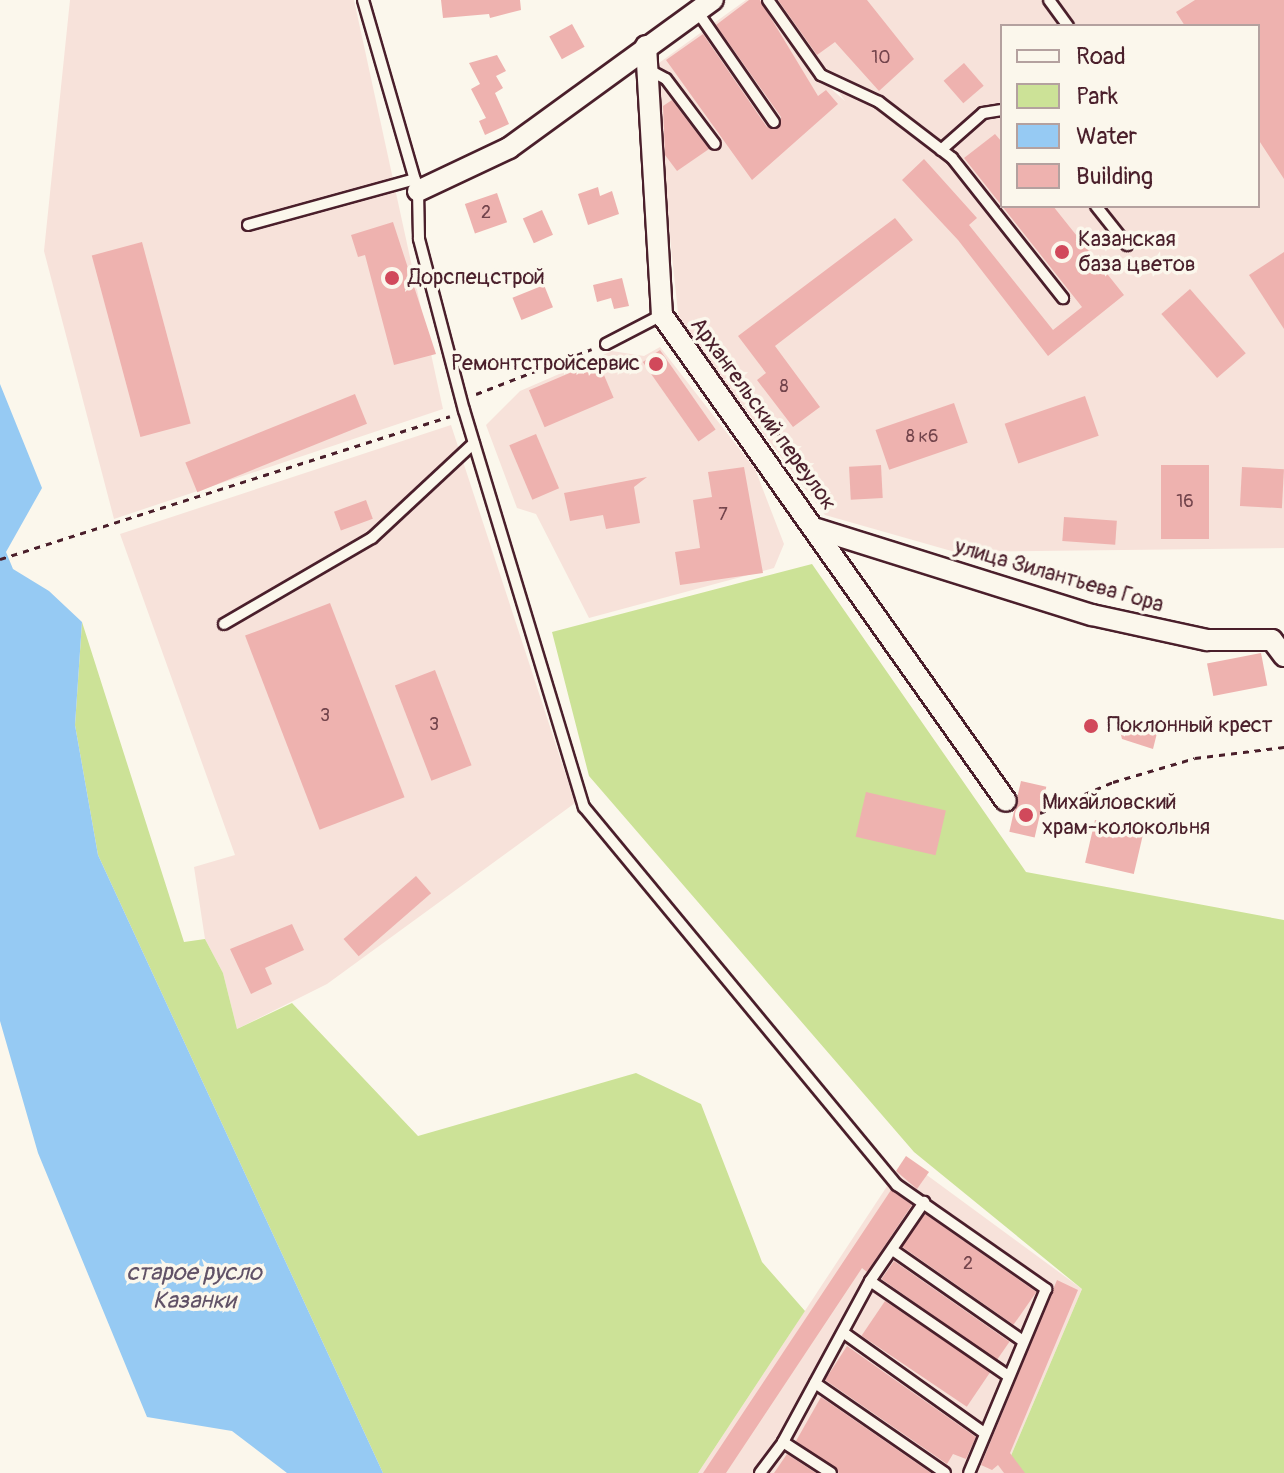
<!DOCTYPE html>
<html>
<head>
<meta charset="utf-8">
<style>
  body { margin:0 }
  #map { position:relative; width:1284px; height:1473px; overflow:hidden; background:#fbf7ec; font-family:Pangolin,sans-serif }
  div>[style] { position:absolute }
  .built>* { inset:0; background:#f7e2da }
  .green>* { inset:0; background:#cce297 }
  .water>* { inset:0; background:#96caf3 }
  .building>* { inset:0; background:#eeb2af; transform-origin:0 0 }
  .path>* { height:3px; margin-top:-1.5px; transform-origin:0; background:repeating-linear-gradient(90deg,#4a1f2b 0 6px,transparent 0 12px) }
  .roads { filter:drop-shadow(2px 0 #4a1f2b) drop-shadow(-2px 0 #4a1f2b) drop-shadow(0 2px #4a1f2b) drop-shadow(0 -2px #4a1f2b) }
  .lane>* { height:10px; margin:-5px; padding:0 5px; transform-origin:5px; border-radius:5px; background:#fbf7ec }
  .street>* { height:20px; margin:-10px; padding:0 10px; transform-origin:10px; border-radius:10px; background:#fbf7ec }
  .dots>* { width:22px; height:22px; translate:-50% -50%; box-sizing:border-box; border:4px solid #fbf7ec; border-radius:50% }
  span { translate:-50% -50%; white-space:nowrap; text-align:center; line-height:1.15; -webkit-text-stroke:7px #fbf7ec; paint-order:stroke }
  .number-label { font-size:18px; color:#73444c }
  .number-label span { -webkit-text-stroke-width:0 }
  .poi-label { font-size:22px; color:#4a1f2b }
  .left { translate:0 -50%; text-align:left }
  .right { translate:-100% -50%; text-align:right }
  .street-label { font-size:22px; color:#4a1f2b }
  .water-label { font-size:24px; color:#615267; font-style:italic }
  .legend { position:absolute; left:1000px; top:24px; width:260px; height:184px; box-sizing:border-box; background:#fbf7ec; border:2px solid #b4a19f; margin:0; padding:10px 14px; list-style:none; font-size:24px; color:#4a1f2b }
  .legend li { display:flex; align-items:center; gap:16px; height:40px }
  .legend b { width:40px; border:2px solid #b4a19f }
</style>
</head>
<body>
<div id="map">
  <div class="built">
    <div style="clip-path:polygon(70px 0,354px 0,443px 409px,114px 519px,44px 251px)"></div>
    <div style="clip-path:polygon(evenodd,746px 0,757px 0,811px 71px,845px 101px,773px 0,1284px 0,1284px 548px,955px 552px,825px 515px,679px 322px,652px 68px,746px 0,1002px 26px,1258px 26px,1258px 206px,1002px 206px,1002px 26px)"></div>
    <div style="clip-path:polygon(660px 347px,755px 469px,784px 544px,774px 568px,589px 618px,536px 514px,517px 508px,486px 425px,520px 391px,612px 351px,644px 356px)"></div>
    <div style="clip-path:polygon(451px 425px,575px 803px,327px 984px,237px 1029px,223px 973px,205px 939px,194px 867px,235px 855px,120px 534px)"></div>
    <div style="clip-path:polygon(905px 1159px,1082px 1289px,1010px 1458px,1019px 1473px,698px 1473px)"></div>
  </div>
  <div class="green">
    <div style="clip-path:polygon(812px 564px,1026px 872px,1284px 920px,1284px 1473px,1019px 1473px,1010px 1458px,1082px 1289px,914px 1152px,589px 776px,552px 632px)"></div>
    <div style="clip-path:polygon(82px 622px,184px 942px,205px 939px,223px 973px,237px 1029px,292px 1003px,418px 1136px,636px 1073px,701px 1104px,762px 1262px,805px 1311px,698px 1473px,383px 1473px,98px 855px,75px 725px)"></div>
  </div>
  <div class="water">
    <div style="clip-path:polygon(0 384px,42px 488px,6px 552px,13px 569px,49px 591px,82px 622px,75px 725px,98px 855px,383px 1473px,287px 1473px,232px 1431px,147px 1417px,38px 1153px,0 1021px)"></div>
  </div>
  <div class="building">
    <div style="clip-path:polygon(441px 0,520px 0,521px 10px,490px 18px,489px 14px,443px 18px)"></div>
    <div style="clip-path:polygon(749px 0,760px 0,818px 96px,826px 90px,838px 104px,752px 180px,666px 60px,703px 34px,767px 127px,779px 128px,781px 117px,716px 25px)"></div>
    <div style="clip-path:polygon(778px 0,867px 0,914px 59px,879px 91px,835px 42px,817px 55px)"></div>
    <div style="clip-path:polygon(1195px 0,1284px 0,1284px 179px,1258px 139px,1258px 26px,1185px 26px,1176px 12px)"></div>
    <div style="left:572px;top:24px;width:26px;height:26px;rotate:61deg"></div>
    <div style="clip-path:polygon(497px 55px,506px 71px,496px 76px,503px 88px,495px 93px,509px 124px,485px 135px,479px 121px,486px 118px,471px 89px,480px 84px,469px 63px)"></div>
    <div style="left:964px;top:63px;width:30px;height:27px;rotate:49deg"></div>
    <div style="clip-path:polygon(672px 100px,709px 149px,677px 171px,665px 155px,663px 106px)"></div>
    <div style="clip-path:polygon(995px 134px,1002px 142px,1002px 206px,964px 158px)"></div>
    <div style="clip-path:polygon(924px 159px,977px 218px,969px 225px,1053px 330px,1082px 307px,1002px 206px,1053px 206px,1124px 295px,1048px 356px,958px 240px,902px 180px)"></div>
    <div style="clip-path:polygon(598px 187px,600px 196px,612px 191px,619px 214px,588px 225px,578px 194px)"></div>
    <div style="left:497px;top:193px;width:31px;height:34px;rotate:71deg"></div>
    <div style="left:542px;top:210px;width:27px;height:21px;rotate:66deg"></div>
    <div style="clip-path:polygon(895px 218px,913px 240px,775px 346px,820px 407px,793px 427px,757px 380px,766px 373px,738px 336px)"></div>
    <div style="clip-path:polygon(393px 222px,436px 354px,394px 365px,365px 255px,358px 257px,351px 235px)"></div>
    <div style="left:142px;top:242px;width:188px;height:52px;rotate:75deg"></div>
    <div style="clip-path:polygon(1284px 252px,1284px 329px,1249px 275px)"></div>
    <div style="clip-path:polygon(622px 278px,629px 306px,614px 309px,611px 298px,597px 302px,593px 285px)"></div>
    <div style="left:544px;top:285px;width:24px;height:34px;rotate:68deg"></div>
    <div style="left:1190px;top:289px;width:85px;height:38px;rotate:49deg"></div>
    <div style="left:660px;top:350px;width:97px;height:21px;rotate:55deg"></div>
    <div style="left:598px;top:361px;width:40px;height:75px;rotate:67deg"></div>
    <div style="left:355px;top:394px;width:32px;height:183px;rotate:68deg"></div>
    <div style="left:1085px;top:396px;width:42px;height:85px;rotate:71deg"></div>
    <div style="left:954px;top:403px;width:42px;height:83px;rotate:71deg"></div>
    <div style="left:536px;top:434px;width:59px;height:29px;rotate:67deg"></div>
    <div style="left:881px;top:465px;width:33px;height:32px;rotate:87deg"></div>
    <div style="left:1161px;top:465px;width:48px;height:74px"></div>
    <div style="clip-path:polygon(744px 467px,763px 573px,680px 585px,675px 552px,700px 548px,693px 500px,712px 497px,708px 472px)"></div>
    <div style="left:1242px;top:467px;width:42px;height:39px;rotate:3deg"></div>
    <div style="clip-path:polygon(647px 477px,634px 487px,640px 523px,606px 529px,603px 515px,570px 521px,564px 493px)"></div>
    <div style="left:366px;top:500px;width:20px;height:34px;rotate:70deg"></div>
    <div style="left:1064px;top:517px;width:53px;height:24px;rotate:4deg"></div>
    <div style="left:330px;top:603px;width:208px;height:91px;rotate:69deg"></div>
    <div style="left:1261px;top:653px;width:33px;height:55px;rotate:79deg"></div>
    <div style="left:435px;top:670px;width:102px;height:43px;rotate:69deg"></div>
    <div style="clip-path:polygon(1131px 722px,1158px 729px,1153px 749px,1122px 739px,1120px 731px)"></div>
    <div style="left:1021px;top:781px;width:26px;height:52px;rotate:13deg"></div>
    <div style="left:866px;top:792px;width:82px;height:46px;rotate:13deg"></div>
    <div style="left:1095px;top:820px;width:50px;height:44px;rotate:13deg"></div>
    <div style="left:416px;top:876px;width:23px;height:96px;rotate:49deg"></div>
    <div style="clip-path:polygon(292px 924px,304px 950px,265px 968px,272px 984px,251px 994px,230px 949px)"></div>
    <div style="clip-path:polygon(906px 1156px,929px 1172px,917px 1189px,896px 1171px)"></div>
    <div style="clip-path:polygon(891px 1190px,912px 1205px,867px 1272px,862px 1268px,726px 1473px,703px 1473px)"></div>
    <div style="left:925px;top:1214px;width:136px;height:40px;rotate:35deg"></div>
    <div style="left:894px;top:1261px;width:141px;height:22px;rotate:35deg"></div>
    <div style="clip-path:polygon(1057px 1280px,1078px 1290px,1010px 1453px,1025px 1473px,1004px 1473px,998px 1465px,992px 1470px,981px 1465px)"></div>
    <div style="left:885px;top:1301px;width:127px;height:42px;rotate:34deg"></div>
    <div style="clip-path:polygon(847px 1346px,976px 1437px,966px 1459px,953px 1454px,947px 1464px,825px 1380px)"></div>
    <div style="clip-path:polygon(821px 1397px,931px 1473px,839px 1473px,796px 1441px)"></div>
    <div style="clip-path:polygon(787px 1454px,816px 1473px,774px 1473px)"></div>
  </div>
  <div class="path">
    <div style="left:705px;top:338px;width:128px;rotate:52.6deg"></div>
    <div style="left:783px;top:440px;width:24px;rotate:71deg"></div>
    <div style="left:476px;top:394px;width:124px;rotate:-21.2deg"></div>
    <div style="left:0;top:559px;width:472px;rotate:-17.6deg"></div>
    <div style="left:1040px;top:813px;width:79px;rotate:-23deg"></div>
    <div style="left:1113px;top:782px;width:85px;rotate:-16.3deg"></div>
    <div style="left:1195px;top:758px;width:90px;rotate:-7deg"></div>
  </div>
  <div class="roads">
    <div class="lane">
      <div style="left:363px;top:0;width:199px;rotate:73.9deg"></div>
      <div style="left:418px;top:191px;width:48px;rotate:88.8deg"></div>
      <div style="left:419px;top:239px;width:177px;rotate:75.3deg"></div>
      <div style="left:464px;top:410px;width:415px;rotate:73.2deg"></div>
      <div style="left:584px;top:807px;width:491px;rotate:50.4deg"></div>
      <div style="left:897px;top:1185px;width:182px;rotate:34.9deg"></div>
      <div style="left:1046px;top:1289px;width:199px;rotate:112.7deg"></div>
      <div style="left:768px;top:0;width:92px;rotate:54.8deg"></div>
      <div style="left:821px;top:75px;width:64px;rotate:25deg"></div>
      <div style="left:879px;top:102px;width:92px;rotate:37.5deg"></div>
      <div style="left:952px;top:158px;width:179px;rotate:51.6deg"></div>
      <div style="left:1049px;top:0;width:32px;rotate:54deg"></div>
      <div style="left:697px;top:11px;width:135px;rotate:55.3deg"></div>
      <div style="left:649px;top:70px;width:19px;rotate:28deg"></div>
      <div style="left:666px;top:79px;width:81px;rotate:53deg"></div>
      <div style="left:941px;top:150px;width:56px;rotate:-41.4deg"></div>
      <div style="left:983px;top:113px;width:19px;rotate:-9deg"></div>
      <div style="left:1096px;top:206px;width:50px;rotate:51.5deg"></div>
      <div style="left:248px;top:225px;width:173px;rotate:-15.4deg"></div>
      <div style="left:606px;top:344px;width:63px;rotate:-27.4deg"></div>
      <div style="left:224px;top:624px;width:171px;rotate:-30.2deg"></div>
      <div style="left:372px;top:538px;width:139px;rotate:-43deg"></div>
      <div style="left:894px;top:1251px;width:157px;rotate:34.9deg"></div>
      <div style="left:870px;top:1281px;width:168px;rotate:34.5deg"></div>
      <div style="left:844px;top:1333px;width:171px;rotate:35.5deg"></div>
      <div style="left:815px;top:1383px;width:158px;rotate:34.7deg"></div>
      <div style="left:783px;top:1442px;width:57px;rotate:32.9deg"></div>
      <div style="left:760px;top:1473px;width:39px;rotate:-53deg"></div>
      <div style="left:783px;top:1442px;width:183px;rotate:-61.6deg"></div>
      <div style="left:870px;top:1281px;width:96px;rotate:-55.6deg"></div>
    </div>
    <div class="street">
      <div style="left:646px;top:46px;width:269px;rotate:86.6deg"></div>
      <div style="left:662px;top:315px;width:595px;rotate:54.71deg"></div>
      <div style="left:418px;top:191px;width:101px;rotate:-25.3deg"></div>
      <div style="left:509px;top:148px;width:252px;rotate:-36deg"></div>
      <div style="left:817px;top:529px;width:288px;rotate:17.4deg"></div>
      <div style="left:1092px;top:615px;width:118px;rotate:12.3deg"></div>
      <div style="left:1207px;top:640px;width:65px"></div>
      <div style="left:1272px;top:640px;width:20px;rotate:53deg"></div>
    </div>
  </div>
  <div class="dots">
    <div style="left:1062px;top:252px;background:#d1495b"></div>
    <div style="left:392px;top:278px;background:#d1495b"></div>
    <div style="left:656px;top:364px;background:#d1495b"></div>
    <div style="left:1091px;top:726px;background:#d1495b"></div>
    <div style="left:1026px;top:815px;background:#d1495b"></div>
  </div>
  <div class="number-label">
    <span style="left:881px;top:58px">10</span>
    <span style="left:486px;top:213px">2</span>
    <span style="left:784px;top:387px">8</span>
    <span style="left:922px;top:437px">8 к6</span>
    <span style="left:1185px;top:502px">16</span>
    <span style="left:723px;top:515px">7</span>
    <span style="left:325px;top:716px">3</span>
    <span style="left:434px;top:725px">3</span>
    <span style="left:968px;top:1264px">2</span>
  </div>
  <div class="poi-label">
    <span class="left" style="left:1078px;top:252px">Казанская<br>база цветов</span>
    <span class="left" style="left:408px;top:278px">Дорспецстрой</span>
    <span class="right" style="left:640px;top:364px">Ремонтстройсервис</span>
    <span class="left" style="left:1107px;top:726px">Поклонный крест</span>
    <span class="left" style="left:1042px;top:815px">Михайловский<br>храм-колокольня</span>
  </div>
  <div class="street-label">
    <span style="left:763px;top:414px;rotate:54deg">Архангельский переулок</span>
    <span style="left:1059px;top:576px;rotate:16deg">улица Зилантьева Гора</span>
  </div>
  <div class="water-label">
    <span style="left:194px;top:1287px">старое русло<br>Казанки</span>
  </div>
  <ul class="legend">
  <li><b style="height:10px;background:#fbf7ec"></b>Road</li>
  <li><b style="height:22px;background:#cce297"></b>Park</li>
  <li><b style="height:22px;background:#96caf3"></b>Water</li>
  <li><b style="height:22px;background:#eeb2af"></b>Building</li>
  </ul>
</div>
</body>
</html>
